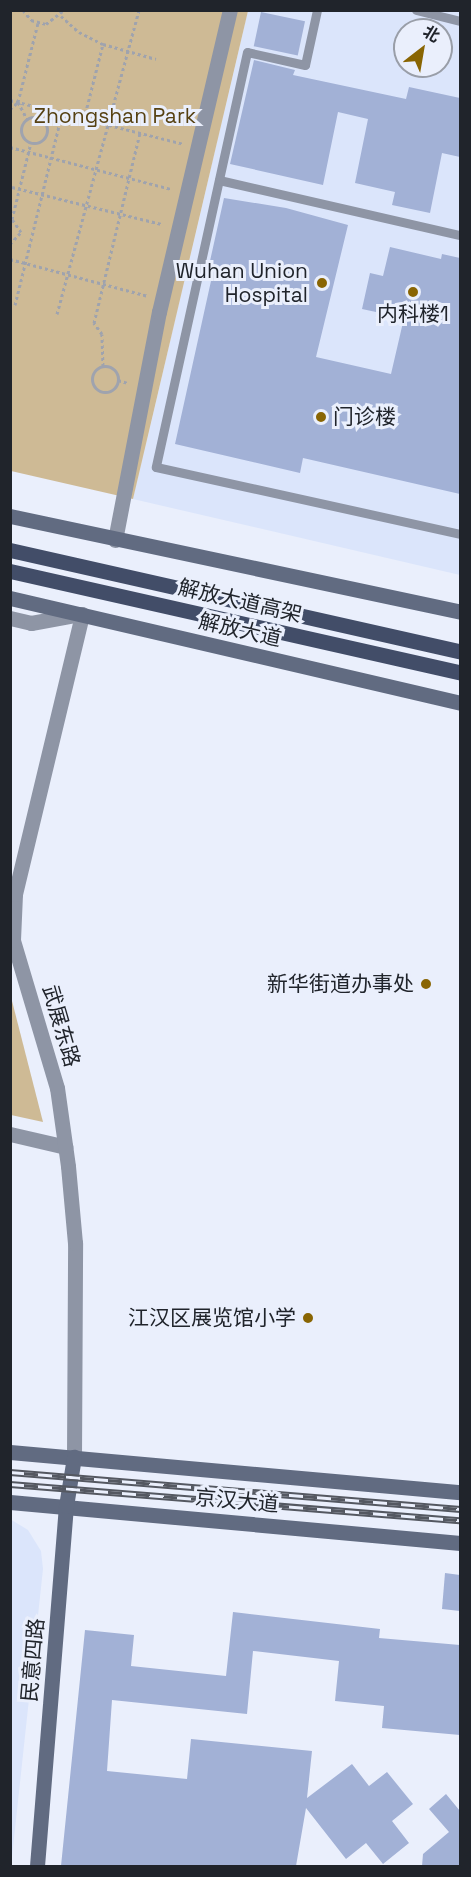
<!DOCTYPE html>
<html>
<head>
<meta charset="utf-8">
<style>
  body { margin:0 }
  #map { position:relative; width:471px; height:1877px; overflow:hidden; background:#eaeffc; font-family:"Space Grotesk","Noto Sans SC",sans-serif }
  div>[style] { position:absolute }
  .built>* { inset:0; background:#dbe5fb }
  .green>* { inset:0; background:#ceba95 }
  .building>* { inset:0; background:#a2b1d6; transform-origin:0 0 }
  .path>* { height:3px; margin-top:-1.5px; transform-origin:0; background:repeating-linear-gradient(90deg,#9fa3ae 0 3px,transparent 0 6px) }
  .path>.ring { margin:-1.5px; padding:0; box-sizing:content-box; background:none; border:3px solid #9fa3ae; border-radius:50% }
  .service>* { height:9px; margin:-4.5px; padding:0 4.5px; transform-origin:4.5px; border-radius:4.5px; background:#8e95a5 }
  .minor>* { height:15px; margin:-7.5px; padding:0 7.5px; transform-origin:7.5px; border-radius:7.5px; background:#8e95a5 }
  .tertiary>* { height:15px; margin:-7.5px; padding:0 7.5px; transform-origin:7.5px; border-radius:7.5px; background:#8e95a5 }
  .secondary>* { height:15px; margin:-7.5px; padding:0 7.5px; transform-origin:7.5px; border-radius:7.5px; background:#616b81 }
  .primary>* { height:15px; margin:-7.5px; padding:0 7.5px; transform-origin:7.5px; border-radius:7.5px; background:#424d68 }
  .rail>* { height:7px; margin-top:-3.5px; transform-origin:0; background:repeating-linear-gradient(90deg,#eaeffc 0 14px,#545861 0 28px); box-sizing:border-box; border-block:2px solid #545861 }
  .dots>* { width:16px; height:16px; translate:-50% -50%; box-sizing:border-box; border:3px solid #eaeffc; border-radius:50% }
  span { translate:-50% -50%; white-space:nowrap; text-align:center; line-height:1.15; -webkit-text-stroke:6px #eaeffc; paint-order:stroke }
  .park-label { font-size:21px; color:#564112 }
  .poi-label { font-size:21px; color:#20242b }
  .right { translate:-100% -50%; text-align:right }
  .left { translate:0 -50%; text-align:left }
  .street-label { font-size:21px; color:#20242b }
  .frame { position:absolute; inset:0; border:12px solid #20242b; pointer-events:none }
  .north { position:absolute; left:393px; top:18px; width:60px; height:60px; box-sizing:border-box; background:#eaeffc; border:2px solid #999ea8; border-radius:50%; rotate:31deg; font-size:16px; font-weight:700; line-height:24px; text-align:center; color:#20242b }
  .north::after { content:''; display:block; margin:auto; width:21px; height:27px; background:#896503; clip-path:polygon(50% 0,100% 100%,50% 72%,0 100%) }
</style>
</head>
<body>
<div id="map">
  <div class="built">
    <div style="clip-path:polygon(evenodd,248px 11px,460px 11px,460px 575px,133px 499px,248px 11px,405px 30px,441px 30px,441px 66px,405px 66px,405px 30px)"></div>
    <div style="clip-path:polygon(10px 1519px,28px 1530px,41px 1551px,43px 1569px,11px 1866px)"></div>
  </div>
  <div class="green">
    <div style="clip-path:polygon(11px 11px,248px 11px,133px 499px,11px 471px)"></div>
    <div style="clip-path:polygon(10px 997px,11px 997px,43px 1122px,11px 1115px)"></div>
  </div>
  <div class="building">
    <div style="left:261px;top:12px;width:45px;height:35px;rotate:12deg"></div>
    <div style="clip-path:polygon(254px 60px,295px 70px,293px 75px,406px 99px,409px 87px,460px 98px,460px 157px,442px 153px,430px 213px,392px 205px,395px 192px,355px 183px,368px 119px,338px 112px,323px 185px,230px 164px)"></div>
    <div style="clip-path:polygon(224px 198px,286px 208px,348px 225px,316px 357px,391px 374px,404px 318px,362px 309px,370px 273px,383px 276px,390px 247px,441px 259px,442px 254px,460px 258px,460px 494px,303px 458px,300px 473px,175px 444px,211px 281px,206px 279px)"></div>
    <div style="clip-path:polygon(445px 1573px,460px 1575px,460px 1611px,442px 1609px)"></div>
    <div style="clip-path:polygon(233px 1612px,380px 1629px,379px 1638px,460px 1645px,460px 1735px,382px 1728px,384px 1706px,335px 1701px,339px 1661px,253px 1651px,247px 1714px,112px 1700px,107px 1771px,187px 1779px,191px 1739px,312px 1751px,307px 1798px,352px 1764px,369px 1786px,387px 1772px,413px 1804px,392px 1821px,409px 1843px,383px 1864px,366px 1843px,346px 1859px,306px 1808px,296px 1866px,61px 1866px,85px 1630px,134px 1635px,131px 1666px,226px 1676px)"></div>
    <div style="clip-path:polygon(446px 1794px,460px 1811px,460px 1866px,422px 1866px,423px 1854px,449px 1832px,429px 1809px)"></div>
  </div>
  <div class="path">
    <div style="left:23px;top:10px;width:13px;rotate:51deg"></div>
    <div style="left:31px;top:20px;width:16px;rotate:15deg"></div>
    <div style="left:46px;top:24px;width:23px;rotate:-38deg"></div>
    <div style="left:61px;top:16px;width:24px;rotate:42deg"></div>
    <div style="left:79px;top:32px;width:27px;rotate:27deg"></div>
    <div style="left:103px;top:44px;width:55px;rotate:15.8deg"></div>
    <div style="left:10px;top:100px;width:179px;rotate:14.2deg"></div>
    <div style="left:18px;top:102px;width:19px;rotate:62deg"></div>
    <div style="left:10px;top:109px;width:11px;rotate:-41deg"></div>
    <div style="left:18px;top:102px;width:81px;rotate:-75.8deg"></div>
    <div class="ring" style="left:21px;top:117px;width:23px;height:23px"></div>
    <div style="left:84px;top:119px;width:77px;rotate:-75.8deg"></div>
    <div style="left:10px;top:147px;width:166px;rotate:14.6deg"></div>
    <div style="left:12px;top:187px;width:154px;rotate:13.9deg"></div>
    <div style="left:12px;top:219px;width:79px;rotate:-76.1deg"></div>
    <div style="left:10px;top:244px;width:16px;rotate:-47deg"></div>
    <div style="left:21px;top:232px;width:16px;rotate:-125deg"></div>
    <div style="left:10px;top:259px;width:143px;rotate:15deg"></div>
    <div style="left:15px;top:305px;width:198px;rotate:-76.2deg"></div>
    <div style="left:57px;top:314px;width:315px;rotate:-74.9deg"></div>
    <div style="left:103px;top:366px;width:32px;rotate:-92deg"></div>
    <div style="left:102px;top:334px;width:14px;rotate:-126deg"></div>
    <div style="left:94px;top:323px;width:195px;rotate:-76.4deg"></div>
    <div class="ring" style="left:92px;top:366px;width:23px;height:23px"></div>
    <div style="left:118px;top:380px;width:10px;rotate:17deg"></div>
  </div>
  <div class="service">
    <div style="left:317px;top:10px;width:56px;rotate:102.3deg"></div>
    <div style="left:305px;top:65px;width:59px;rotate:-167.4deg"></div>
    <div style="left:247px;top:52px;width:425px;rotate:102.4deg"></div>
    <div style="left:156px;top:467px;width:311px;rotate:12.4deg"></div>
    <div style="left:416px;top:10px;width:45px;rotate:14deg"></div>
    <div style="left:219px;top:180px;width:247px;rotate:12.9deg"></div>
  </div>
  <div class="minor">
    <div style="left:115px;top:540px;width:232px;rotate:-79.1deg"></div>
    <div style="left:159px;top:312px;width:310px;rotate:-76.8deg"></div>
    <div style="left:10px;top:618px;width:22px;rotate:13deg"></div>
    <div style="left:31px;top:623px;width:51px;rotate:-10.2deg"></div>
    <div style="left:10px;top:1134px;width:57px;rotate:13.1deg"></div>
  </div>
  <div class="tertiary">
    <div style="left:74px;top:1457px;width:214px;rotate:-89.7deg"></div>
    <div style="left:75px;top:1243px;width:77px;rotate:-95.2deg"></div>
    <div style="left:68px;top:1166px;width:79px;rotate:-98deg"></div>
    <div style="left:57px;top:1088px;width:154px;rotate:-106.6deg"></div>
    <div style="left:13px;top:940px;width:46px;rotate:-87.5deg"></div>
    <div style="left:15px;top:894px;width:288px;rotate:-76.5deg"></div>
  </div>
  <div class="secondary">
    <div style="left:10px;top:516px;width:460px;rotate:12deg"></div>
    <div style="left:10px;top:598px;width:462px;rotate:13.1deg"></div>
    <div style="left:10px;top:1452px;width:452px;rotate:5.1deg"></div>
    <div style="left:10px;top:1502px;width:452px;rotate:5.2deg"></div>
    <div style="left:37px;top:1866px;width:361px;rotate:-85.4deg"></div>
    <div style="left:66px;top:1506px;width:50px;rotate:-80.7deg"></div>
  </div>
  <div class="primary">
    <div style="left:10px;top:550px;width:461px;rotate:12.7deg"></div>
    <div style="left:10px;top:571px;width:461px;rotate:12.7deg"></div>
  </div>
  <div class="rail">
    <div style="left:10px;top:1472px;width:452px;rotate:4.7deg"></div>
    <div style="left:10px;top:1484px;width:451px;rotate:4.6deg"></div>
  </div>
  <div class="dots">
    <div style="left:322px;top:283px;background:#896503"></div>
    <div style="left:413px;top:292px;background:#896503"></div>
    <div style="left:321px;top:417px;background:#896503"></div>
    <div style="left:426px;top:984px;background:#896503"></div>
    <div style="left:308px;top:1318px;background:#896503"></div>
  </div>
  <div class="park-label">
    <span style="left:115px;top:116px">Zhongshan Park</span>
  </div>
  <div class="poi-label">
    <span class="right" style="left:308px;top:283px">Wuhan Union<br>Hospital</span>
    <span style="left:413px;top:314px">内科楼1</span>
    <span class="left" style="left:333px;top:417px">门诊楼</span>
    <span class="right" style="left:414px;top:984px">新华街道办事处</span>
    <span class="right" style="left:296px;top:1318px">江汉区展览馆小学</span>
  </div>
  <div class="street-label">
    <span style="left:240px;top:601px;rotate:13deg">解放大道高架</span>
    <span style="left:240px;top:630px;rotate:13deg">解放大道</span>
    <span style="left:61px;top:1026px;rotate:74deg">武展东路</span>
    <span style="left:237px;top:1501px;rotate:5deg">京汉大道</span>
    <span style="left:33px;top:1660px;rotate:-85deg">民意四路</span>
  </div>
  <div class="frame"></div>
  <div class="north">北</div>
</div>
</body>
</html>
